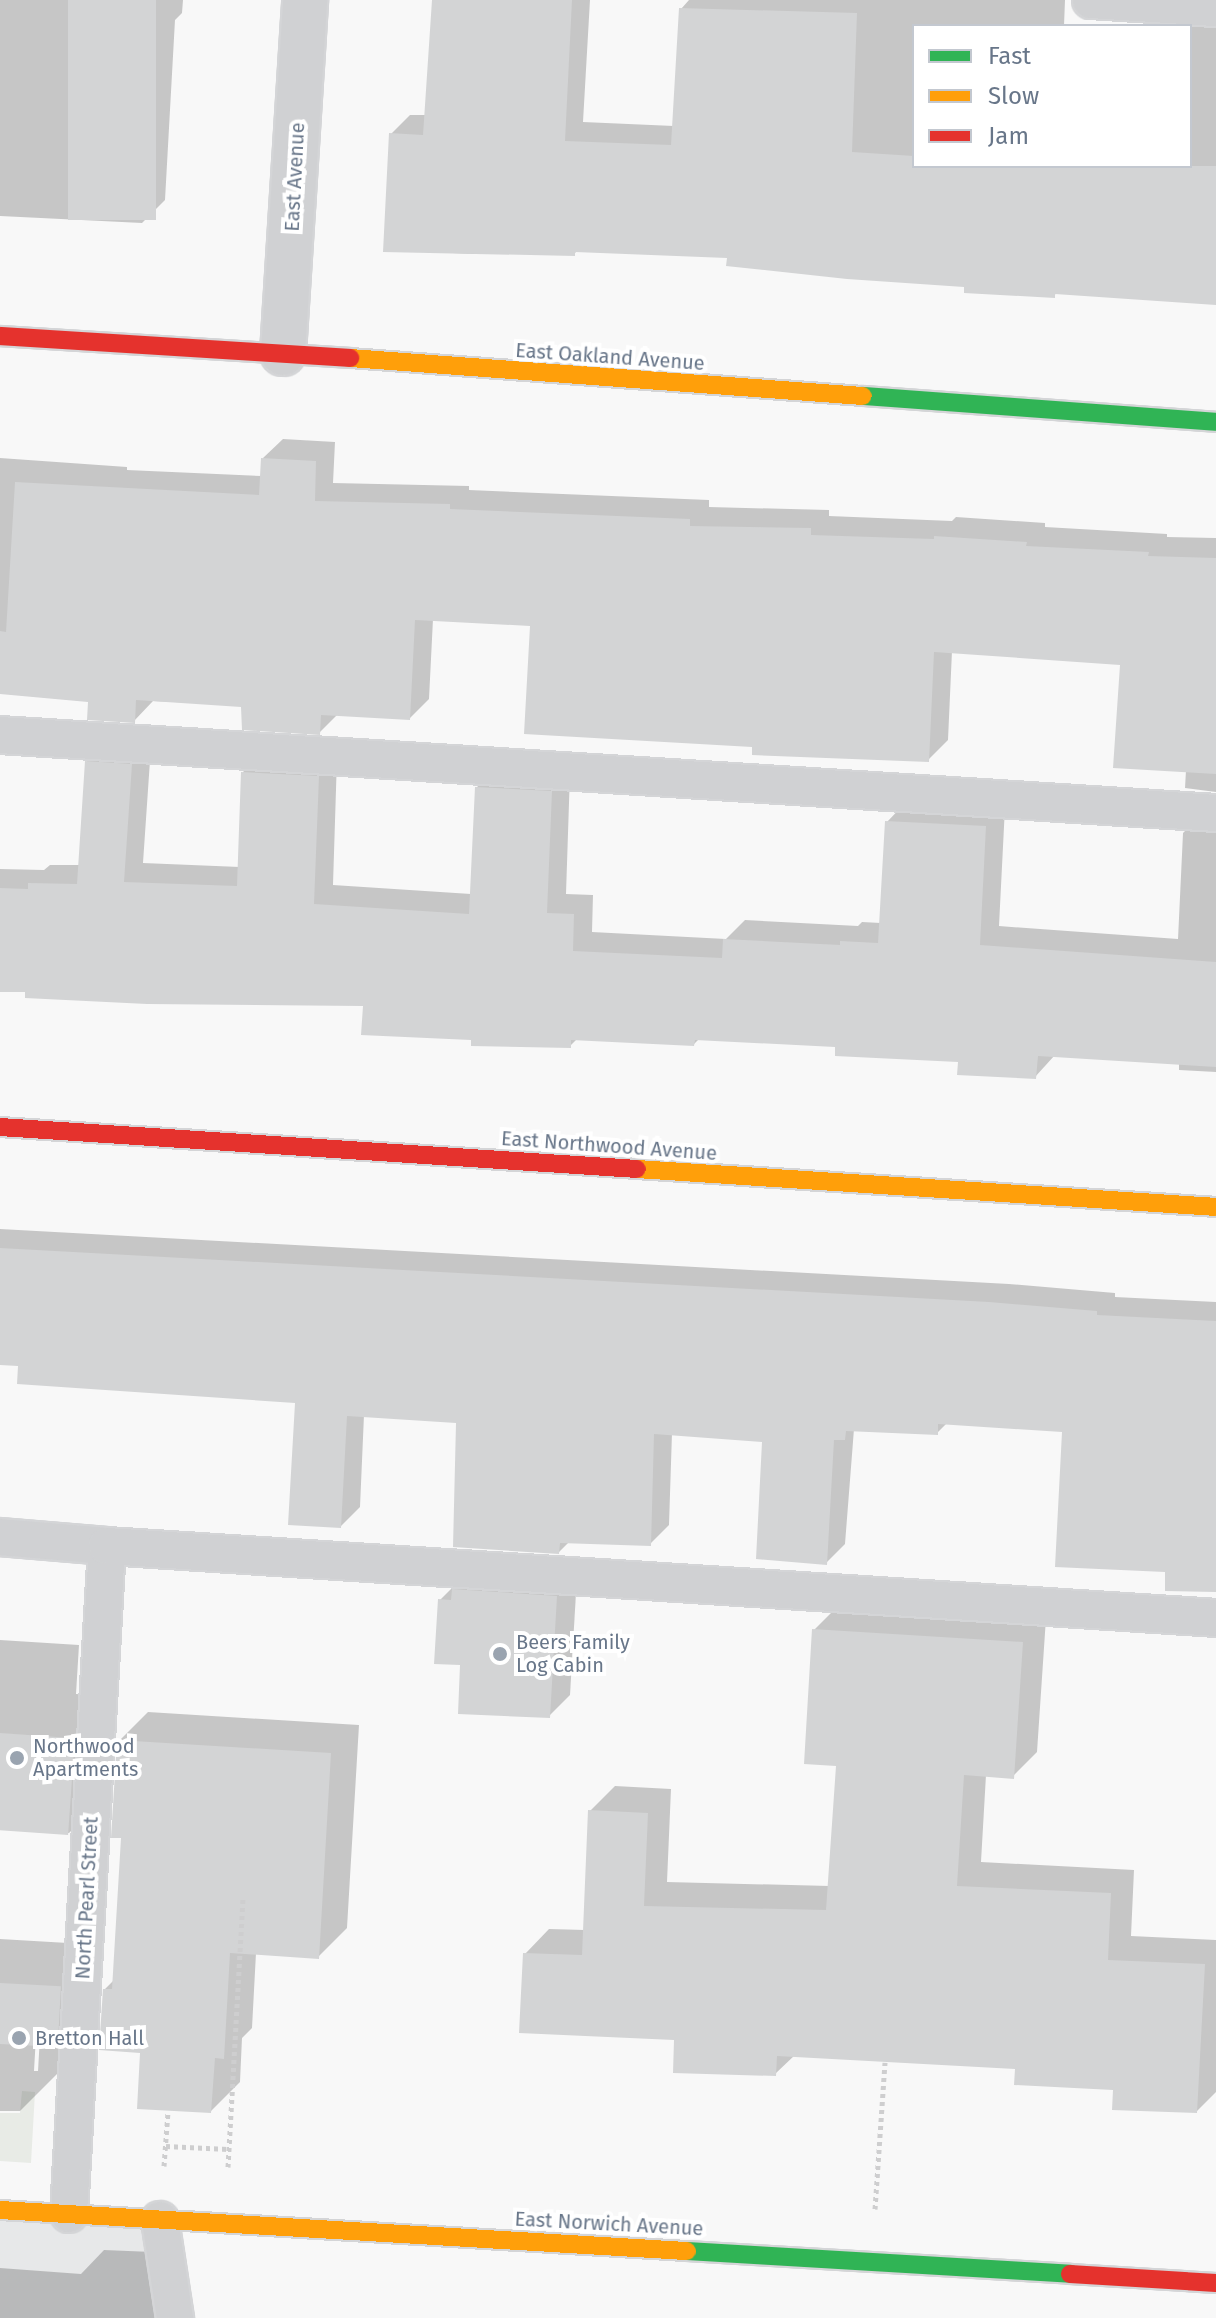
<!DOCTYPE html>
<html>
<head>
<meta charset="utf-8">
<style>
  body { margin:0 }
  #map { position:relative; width:1216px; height:2318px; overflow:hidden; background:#f8f8f8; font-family:"Fira Sans",sans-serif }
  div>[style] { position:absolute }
  .built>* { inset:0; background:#e7e8e9 }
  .green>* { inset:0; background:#e8ebe6 }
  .shadow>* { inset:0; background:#0003 }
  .building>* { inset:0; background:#d3d4d5; transform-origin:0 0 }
  .path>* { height:5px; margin-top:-2.5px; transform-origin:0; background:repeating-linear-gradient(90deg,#cececf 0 4px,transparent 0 8px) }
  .roads { filter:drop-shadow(2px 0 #d4d5d7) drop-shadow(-2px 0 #d4d5d7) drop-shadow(0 2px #d4d5d7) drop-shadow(0 -2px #d4d5d7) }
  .lane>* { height:36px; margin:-18px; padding:0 18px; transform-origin:18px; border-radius:18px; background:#d0d1d3 }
  .street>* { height:44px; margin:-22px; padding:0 22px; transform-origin:22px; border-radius:22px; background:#d0d1d3 }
  .fast>* { height:18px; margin:-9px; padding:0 9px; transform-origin:9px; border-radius:9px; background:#30b455 }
  .slow>* { height:18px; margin:-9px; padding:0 9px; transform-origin:9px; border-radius:9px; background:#ff9f0a }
  .jam>* { height:18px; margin:-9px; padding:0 9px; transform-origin:9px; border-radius:9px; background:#e5322d }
  .dots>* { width:22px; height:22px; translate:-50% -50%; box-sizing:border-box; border:4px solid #fff; border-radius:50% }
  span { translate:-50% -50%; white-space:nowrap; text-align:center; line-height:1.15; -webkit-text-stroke:8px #fff; paint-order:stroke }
  .street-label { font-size:20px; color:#687689 }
  .poi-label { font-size:20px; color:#687689 }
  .left { translate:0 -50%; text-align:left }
  .legend { position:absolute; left:912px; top:24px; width:280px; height:144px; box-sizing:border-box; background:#fff; border:2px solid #c3c8d0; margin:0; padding:10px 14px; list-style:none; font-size:24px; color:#687689 }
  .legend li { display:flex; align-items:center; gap:16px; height:40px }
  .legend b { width:40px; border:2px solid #c3c8d0 }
</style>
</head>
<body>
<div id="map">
  <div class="built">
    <div style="clip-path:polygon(0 2210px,160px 2220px,175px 2318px,0 2318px)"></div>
  </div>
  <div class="green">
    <div style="clip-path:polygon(22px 2091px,35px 2092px,31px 2163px,0 2161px,0 2113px,20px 2113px)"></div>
  </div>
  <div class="shadow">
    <div style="clip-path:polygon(0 0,183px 0,182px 13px,175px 20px,165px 200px,142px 223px,0 216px)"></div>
    <div style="clip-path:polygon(434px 0,590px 0,583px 122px,674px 126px,681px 9px,689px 0,1065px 0,1064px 26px,914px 26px,914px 166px,1190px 166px,1190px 27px,1208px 9px,1216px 9px,1216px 304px,1057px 292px,1054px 296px,729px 256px,578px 250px,574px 254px,478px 251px,475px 254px,385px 250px,391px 134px,410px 115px,426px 115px)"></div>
    <div style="clip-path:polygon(283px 439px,335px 442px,333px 483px,469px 486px,469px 490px,709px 500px,709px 507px,829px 510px,829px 516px,952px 521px,956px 517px,1045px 523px,1045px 527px,1167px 534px,1167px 537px,1216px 538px,1216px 792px,1185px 788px,1186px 770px,1122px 663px,952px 651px,948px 740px,928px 760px,754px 745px,532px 624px,433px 619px,429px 699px,410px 718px,338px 714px,320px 732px,243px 705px,153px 701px,134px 721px,91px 700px,0 693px,0 458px,127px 467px,127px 470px,262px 476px,263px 458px)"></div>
    <div style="clip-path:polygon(106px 743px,151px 746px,143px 863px,240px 867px,243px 772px,262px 753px,337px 758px,333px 885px,471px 894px,476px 788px,496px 769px,570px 773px,566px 894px,593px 895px,592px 932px,726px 939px,745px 920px,858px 926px,862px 922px,881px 923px,887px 822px,906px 802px,1005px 807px,999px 926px,1178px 939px,1183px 833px,1203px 813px,1216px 813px,1216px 1072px,1179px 1070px,1179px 1062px,1055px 1055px,1035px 1077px,960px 1060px,837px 1046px,700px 1038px,694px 1044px,578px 1038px,570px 1046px,473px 1038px,365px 1004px,0 990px,0 869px,44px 870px,50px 865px,80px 865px,86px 762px)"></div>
    <div style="clip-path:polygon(0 1229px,1009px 1284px,1115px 1293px,1115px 1297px,1216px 1302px,1216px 1590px,1167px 1570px,1064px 1431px,947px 1423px,937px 1433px,854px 1429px,845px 1544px,826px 1563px,764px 1440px,672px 1433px,669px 1525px,650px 1544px,570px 1541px,559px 1552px,458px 1421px,364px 1415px,360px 1507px,341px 1526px,297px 1401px,0 1363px)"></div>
    <div style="clip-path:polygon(577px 1576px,570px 1695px,549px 1716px,462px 1663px,440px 1600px,461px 1579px)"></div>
    <div style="clip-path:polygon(838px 1606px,1046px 1618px,1037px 1752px,1013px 1776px,986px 1775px,981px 1862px,1134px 1870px,1131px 1936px,1216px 1940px,1216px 2092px,1197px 2111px,1115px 2088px,1017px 2067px,795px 2055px,775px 2074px,676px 2038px,525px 1954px,549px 1929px,585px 1930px,590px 1811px,615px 1786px,671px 1789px,667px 1882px,830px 1886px,838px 1764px,814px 1630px)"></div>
    <div style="clip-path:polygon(0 1640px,79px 1645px,76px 1694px,116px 1696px,111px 1791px,69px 1833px,0 1828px)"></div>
    <div style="clip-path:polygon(148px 1712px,359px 1725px,347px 1928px,318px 1957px,256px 1953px,252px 2028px,242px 2038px,240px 2082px,211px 2111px,142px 2051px,105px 1989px,115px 1979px,123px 1836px,119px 1741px)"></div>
    <div style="clip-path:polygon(evenodd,0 1939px,102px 1945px,62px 2069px,20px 2111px,0 2111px,0 1939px,36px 2036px,40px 2036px,38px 2071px,34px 2071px,36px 2036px)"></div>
    <div style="clip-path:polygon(104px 2250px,177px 2253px,174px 2318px,0 2318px,0 2268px,81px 2274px)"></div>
  </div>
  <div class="building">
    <div style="left:68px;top:0;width:88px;height:220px"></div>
    <div style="clip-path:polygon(432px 0,572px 0,565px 141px,671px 145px,679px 8px,857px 13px,852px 152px,914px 156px,914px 166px,1216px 166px,1216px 305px,1055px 294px,1055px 298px,964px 293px,964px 287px,847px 279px,726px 266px,727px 258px,575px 252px,575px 256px,383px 252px,389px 133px,423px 135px)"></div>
    <div style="clip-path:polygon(261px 458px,316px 461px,315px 501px,450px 504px,450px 509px,690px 519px,690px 526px,811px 528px,811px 535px,934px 539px,934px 536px,1027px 542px,1026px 546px,1149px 552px,1148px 556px,1216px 558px,1216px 774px,1113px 768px,1120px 665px,934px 652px,929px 762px,752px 755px,752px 747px,524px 734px,530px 626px,415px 620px,410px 720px,321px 715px,320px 735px,242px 730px,241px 707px,136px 700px,135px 723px,87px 720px,88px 702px,0 694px,0 631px,6px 632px,15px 482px,259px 495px)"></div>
    <div style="clip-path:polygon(85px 761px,132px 764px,124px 882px,237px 886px,241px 772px,319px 776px,314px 904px,469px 914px,475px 787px,552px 791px,547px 913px,574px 914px,573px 951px,722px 958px,723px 939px,840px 945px,840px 941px,878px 943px,885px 821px,986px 826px,980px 945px,1216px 962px,1216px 1067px,1038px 1056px,1036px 1079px,957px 1075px,958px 1062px,835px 1056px,835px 1047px,695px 1040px,694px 1046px,571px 1040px,571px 1048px,471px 1046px,471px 1040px,361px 1035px,363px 1006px,147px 1004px,25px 998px,25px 992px,0 992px,0 888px,28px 889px,28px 883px,77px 884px)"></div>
    <div style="clip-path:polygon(0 1248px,989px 1302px,1097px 1311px,1097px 1315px,1216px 1321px,1216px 1592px,1165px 1591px,1165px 1572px,1055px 1567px,1062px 1432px,938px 1424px,938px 1435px,846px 1431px,845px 1440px,834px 1440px,827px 1565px,756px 1559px,762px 1442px,654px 1434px,651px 1546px,560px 1543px,559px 1554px,453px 1547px,456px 1423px,347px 1416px,341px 1528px,288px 1525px,295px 1403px,17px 1384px,18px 1366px,0 1365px)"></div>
    <div style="clip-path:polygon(452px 1589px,557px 1596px,550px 1718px,458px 1714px,460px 1665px,434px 1664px,438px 1599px,451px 1600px)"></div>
    <div style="clip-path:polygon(812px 1629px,1023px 1642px,1014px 1779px,964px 1775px,957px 1886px,1111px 1893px,1108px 1960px,1205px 1964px,1197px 2113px,1112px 2110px,1113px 2090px,1014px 2085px,1015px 2069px,777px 2056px,776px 2076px,673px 2073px,674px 2040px,519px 2033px,523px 1953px,582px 1955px,588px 1810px,648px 1813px,644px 1906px,826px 1910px,836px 1766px,804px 1764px)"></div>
    <div style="left:0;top:1733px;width:75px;height:97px;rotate:4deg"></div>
    <div style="clip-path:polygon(117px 1740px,331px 1753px,319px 1959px,230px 1953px,224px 2059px,215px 2058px,211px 2113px,137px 2109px,140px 2053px,99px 2050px,103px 1989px,112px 1989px,121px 1838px,111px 1838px)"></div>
    <div style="left:0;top:1983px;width:61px;height:61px;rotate:3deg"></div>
  </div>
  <div class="path">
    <div style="left:166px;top:2146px;width:62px;rotate:2.8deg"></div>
    <div style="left:164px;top:2166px;width:55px;rotate:-85.8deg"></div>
    <div style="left:228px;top:2167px;width:271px;rotate:-86.8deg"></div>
    <div style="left:875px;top:2209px;width:147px;rotate:-86.1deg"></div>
  </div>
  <div class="roads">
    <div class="lane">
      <div style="left:1091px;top:0;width:125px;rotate:3.7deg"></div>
      <div style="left:0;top:735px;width:1218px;rotate:3.67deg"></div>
      <div style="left:0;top:1537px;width:107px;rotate:4.8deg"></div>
      <div style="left:107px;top:1546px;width:669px;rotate:93.26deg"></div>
      <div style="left:107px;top:1546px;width:1111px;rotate:3.71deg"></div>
      <div style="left:160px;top:2220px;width:99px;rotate:81.3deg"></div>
    </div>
    <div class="street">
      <div style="left:283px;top:353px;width:354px;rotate:-86.4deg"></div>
    </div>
    <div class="fast">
      <div style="left:863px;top:396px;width:354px;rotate:4.2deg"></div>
      <div style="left:687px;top:2251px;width:384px;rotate:3.4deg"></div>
    </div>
    <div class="slow">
      <div style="left:350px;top:358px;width:514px;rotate:4.24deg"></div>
      <div style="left:637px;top:1169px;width:580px;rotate:3.75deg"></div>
      <div style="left:0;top:2210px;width:688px;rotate:3.42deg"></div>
    </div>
    <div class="jam">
      <div style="left:0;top:336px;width:351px;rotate:3.6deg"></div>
      <div style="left:0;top:1127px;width:638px;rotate:3.77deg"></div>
      <div style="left:1070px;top:2274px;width:146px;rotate:3.5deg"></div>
    </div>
  </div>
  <div class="dots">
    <div style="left:500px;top:1654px;background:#9aa4b0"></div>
    <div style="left:17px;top:1758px;background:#9aa4b0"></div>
    <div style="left:19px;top:2038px;background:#9aa4b0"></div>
  </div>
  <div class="street-label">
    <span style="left:295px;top:177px;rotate:-87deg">East Avenue</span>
    <span style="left:610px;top:357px;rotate:4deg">East Oakland Avenue</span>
    <span style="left:609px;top:1146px;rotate:4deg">East Northwood Avenue</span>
    <span style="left:87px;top:1898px;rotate:-87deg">North Pearl Street</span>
    <span style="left:609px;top:2224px;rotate:3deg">East Norwich Avenue</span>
  </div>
  <div class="poi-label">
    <span class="left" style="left:516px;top:1654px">Beers Family<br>Log Cabin</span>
    <span class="left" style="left:33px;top:1758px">Northwood<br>Apartments</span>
    <span class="left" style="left:35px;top:2038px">Bretton Hall</span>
  </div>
  <ul class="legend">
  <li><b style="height:10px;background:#30b455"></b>Fast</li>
  <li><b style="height:10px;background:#ff9f0a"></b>Slow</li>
  <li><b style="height:10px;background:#e5322d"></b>Jam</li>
  </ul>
</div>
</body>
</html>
